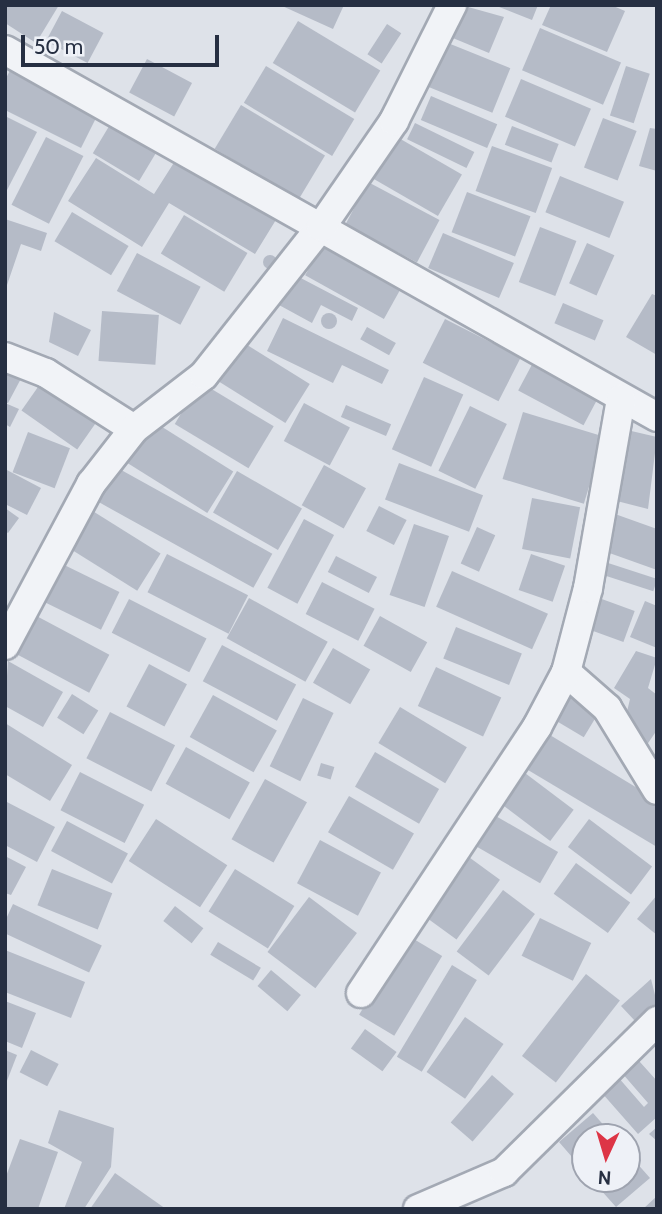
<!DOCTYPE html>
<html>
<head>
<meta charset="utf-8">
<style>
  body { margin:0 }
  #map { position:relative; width:662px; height:1214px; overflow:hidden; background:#dee2e9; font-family:Cabin,sans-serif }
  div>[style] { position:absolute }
  .building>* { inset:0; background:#b5bbc7; transform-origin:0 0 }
  .round { border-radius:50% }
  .roads { filter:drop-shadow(2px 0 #a3a9b4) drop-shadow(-2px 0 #a3a9b4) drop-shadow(0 2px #a3a9b4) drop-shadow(0 -2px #a3a9b4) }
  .minor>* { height:28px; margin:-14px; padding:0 14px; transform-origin:14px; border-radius:14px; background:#f1f3f7 }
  span { translate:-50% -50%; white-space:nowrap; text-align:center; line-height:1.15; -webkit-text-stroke:6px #eef1f7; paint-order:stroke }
  .frame { position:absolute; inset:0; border:7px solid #262f42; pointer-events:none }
  .north { position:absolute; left:571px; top:1123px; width:70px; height:70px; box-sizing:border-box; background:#eef1f7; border:2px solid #9ea3af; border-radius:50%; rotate:184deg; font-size:19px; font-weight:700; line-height:28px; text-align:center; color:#262f42 }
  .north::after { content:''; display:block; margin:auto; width:24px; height:32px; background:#dd3546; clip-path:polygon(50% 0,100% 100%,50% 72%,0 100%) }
  .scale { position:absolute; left:21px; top:35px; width:198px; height:32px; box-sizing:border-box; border:4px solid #262f42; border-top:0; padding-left:9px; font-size:21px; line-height:24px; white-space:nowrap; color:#262f42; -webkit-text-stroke:5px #eef1f7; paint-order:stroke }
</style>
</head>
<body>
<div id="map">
  <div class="building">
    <div style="clip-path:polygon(5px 5px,59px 5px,36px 43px,5px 23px)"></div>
    <div style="clip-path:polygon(280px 5px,344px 5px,333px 29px)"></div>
    <div style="clip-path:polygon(461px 5px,504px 17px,489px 53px,448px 36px)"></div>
    <div style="clip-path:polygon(494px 5px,538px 5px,532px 20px)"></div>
    <div style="clip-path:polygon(551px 5px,611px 5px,625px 11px,607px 52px,542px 25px)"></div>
    <div style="left:62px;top:11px;width:47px;height:34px;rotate:28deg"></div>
    <div style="left:298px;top:21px;width:96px;height:49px;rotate:31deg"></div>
    <div style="left:387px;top:24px;width:17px;height:36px;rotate:33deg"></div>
    <div style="left:540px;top:28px;width:88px;height:46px;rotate:23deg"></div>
    <div style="left:438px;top:39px;width:78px;height:48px;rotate:22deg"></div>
    <div style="left:147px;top:59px;width:51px;height:38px;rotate:28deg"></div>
    <div style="clip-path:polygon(14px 63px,102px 106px,81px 148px,5px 110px,5px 80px)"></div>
    <div style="left:266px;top:66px;width:103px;height:43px;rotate:31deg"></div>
    <div style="left:626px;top:66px;width:25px;height:52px;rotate:18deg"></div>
    <div style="left:521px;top:79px;width:76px;height:41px;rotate:23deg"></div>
    <div style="left:431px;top:96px;width:72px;height:26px;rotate:23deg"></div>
    <div style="left:241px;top:105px;width:98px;height:51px;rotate:31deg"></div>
    <div style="left:117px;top:113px;width:54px;height:47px;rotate:31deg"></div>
    <div style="clip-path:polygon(5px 116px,37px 132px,5px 194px)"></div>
    <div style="left:603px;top:118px;width:36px;height:53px;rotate:21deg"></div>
    <div style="left:415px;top:123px;width:66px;height:18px;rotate:26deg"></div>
    <div style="left:512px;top:126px;width:50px;height:20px;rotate:21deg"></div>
    <div style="clip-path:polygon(650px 128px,657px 129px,657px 171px,639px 166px)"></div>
    <div style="left:46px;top:137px;width:42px;height:76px;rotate:27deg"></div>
    <div style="left:397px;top:137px;width:75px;height:48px;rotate:30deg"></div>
    <div style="left:492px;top:146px;width:64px;height:48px;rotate:20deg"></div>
    <div style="clip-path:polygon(182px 150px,282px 210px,255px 254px,169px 203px,142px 247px,68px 201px,96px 158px,154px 194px)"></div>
    <div style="left:560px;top:176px;width:69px;height:39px;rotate:22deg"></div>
    <div style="left:368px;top:182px;width:81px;height:48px;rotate:28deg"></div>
    <div style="left:467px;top:192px;width:68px;height:43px;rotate:21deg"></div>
    <div style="left:72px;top:212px;width:66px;height:34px;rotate:31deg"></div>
    <div style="left:184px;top:215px;width:74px;height:45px;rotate:31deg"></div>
    <div style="clip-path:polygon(5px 219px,47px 233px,41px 251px,21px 244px,6px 288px)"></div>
    <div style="left:540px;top:227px;width:39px;height:59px;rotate:21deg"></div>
    <div style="left:443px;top:233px;width:77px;height:38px;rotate:23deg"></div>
    <div style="left:327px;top:236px;width:90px;height:45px;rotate:29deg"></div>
    <div style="left:587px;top:243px;width:30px;height:44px;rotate:24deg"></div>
    <div style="left:137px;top:253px;width:72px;height:43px;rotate:28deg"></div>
    <div class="round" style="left:263px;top:255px;width:14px;height:14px"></div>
    <div style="clip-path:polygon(295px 275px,358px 308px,352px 321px,321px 305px,312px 323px,279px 305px)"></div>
    <div style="clip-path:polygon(652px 294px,657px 296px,657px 355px,626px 337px)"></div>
    <div style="left:563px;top:303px;width:44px;height:22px;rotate:23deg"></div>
    <div style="left:102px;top:311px;width:57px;height:50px;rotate:4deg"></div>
    <div style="clip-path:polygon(54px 312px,91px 330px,78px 356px,49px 342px)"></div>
    <div class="round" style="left:321px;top:313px;width:16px;height:16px"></div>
    <div style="clip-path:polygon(283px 318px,389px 370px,382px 384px,342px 365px,333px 383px,267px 351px)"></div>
    <div style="left:445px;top:319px;width:85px;height:49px;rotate:27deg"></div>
    <div style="left:367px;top:327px;width:33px;height:14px;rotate:29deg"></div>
    <div style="left:236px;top:338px;width:87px;height:46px;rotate:32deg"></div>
    <div style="left:536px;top:357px;width:74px;height:38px;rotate:28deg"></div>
    <div style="clip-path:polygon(5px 361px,25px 371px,8px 403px,5px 402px)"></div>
    <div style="left:45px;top:377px;width:68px;height:41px;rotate:35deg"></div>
    <div style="left:424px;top:377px;width:43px;height:79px;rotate:24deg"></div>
    <div style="left:200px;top:382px;width:86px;height:49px;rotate:31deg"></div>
    <div style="clip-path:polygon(5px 403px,19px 409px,10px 427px,5px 424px)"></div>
    <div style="left:304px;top:403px;width:52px;height:43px;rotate:28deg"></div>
    <div style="left:346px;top:405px;width:49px;height:13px;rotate:23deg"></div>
    <div style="left:470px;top:406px;width:41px;height:72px;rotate:26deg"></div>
    <div style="left:523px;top:412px;width:85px;height:70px;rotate:17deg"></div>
    <div style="left:151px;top:420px;width:97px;height:49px;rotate:32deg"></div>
    <div style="clip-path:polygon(627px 430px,657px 437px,648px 509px,609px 499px)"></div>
    <div style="left:28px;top:432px;width:45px;height:43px;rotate:21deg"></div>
    <div style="left:399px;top:463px;width:90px;height:39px;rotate:21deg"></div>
    <div style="left:324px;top:465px;width:48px;height:46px;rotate:29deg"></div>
    <div style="left:114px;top:466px;width:181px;height:39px;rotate:29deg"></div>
    <div style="clip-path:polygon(5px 469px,41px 488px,27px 515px,5px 504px)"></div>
    <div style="left:237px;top:471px;width:75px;height:48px;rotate:30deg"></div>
    <div style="left:532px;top:498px;width:49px;height:52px;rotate:11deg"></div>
    <div style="left:379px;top:506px;width:31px;height:28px;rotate:27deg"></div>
    <div style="clip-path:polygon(5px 508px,19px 518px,8px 533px,5px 531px)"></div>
    <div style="left:91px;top:510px;width:82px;height:44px;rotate:32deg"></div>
    <div style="clip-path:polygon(615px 514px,657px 529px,657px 570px,601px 550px)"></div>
    <div style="left:304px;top:519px;width:34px;height:78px;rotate:28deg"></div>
    <div style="left:414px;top:524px;width:37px;height:75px;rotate:19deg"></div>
    <div style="left:477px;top:527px;width:20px;height:40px;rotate:24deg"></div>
    <div style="left:167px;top:554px;width:91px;height:43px;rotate:27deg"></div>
    <div style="left:531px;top:554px;width:36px;height:38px;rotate:19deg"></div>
    <div style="left:336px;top:556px;width:46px;height:18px;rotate:27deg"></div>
    <div style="left:52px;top:559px;width:75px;height:42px;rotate:26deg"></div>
    <div style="left:605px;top:562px;width:55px;height:13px;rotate:18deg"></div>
    <div style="left:452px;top:571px;width:105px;height:39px;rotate:24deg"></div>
    <div style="left:322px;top:582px;width:59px;height:36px;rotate:27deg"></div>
    <div style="left:249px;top:598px;width:90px;height:46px;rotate:29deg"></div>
    <div style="left:599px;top:598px;width:38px;height:33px;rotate:20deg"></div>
    <div style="left:129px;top:599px;width:87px;height:38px;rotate:27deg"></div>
    <div style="clip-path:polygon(645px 601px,657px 606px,657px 648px,630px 637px)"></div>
    <div style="left:29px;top:612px;width:91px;height:43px;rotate:28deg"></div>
    <div style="left:380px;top:616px;width:54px;height:34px;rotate:29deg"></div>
    <div style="left:456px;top:627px;width:71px;height:34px;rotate:22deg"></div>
    <div style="left:222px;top:645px;width:84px;height:41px;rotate:28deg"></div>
    <div style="left:333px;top:648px;width:43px;height:40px;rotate:30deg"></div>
    <div style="clip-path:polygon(636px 651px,657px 658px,648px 688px,657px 695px,657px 730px,642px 752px,625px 720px,630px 699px,614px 688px)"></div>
    <div style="clip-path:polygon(8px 661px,63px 692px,43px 727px,5px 706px)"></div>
    <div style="left:149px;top:664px;width:43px;height:48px;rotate:28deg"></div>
    <div style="left:436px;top:667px;width:72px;height:43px;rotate:25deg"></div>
    <div style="left:561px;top:684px;width:47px;height:34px;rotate:31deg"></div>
    <div style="left:72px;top:694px;width:31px;height:28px;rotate:32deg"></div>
    <div style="left:213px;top:695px;width:73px;height:48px;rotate:29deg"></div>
    <div style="left:303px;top:698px;width:34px;height:76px;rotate:26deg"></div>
    <div style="left:400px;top:707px;width:78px;height:42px;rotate:31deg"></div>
    <div style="left:110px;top:712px;width:73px;height:52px;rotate:27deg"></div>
    <div style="clip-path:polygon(5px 723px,72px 765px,50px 801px,5px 774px)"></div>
    <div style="clip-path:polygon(545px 732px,657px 800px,657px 847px,523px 767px)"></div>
    <div style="left:186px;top:747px;width:73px;height:42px;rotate:29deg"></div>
    <div style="left:375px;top:752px;width:74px;height:40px;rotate:30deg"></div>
    <div style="left:321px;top:763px;width:14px;height:13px;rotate:17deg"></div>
    <div style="left:517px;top:767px;width:71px;height:39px;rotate:37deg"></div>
    <div style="left:80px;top:772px;width:72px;height:43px;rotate:27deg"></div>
    <div style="left:265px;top:779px;width:48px;height:69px;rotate:29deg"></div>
    <div style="left:349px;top:796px;width:75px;height:42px;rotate:30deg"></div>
    <div style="clip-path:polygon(5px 801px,55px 827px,37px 862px,5px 845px)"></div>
    <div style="left:494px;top:815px;width:74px;height:36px;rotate:30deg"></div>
    <div style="left:156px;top:819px;width:85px;height:50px;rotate:33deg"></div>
    <div style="left:589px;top:819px;width:79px;height:35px;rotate:37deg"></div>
    <div style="left:67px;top:821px;width:69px;height:34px;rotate:28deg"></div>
    <div style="left:320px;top:840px;width:69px;height:49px;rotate:28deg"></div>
    <div style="left:466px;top:855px;width:42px;height:74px;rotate:36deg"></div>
    <div style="clip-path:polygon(5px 856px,26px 867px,11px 895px,5px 893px)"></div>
    <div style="left:576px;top:863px;width:67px;height:38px;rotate:36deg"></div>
    <div style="left:52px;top:869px;width:65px;height:39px;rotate:22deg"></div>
    <div style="left:235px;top:869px;width:70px;height:50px;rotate:32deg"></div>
    <div style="left:503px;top:890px;width:40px;height:77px;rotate:37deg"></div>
    <div style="clip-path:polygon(657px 895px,657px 935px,637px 919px)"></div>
    <div style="left:309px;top:897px;width:60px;height:69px;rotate:37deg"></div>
    <div style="left:13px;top:904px;width:98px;height:30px;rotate:25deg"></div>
    <div style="left:175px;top:906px;width:36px;height:19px;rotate:38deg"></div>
    <div style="left:540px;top:918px;width:57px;height:42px;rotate:26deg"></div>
    <div style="left:407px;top:935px;width:41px;height:93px;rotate:31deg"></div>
    <div style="left:218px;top:942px;width:50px;height:15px;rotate:31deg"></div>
    <div style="clip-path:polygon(5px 950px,85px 982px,71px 1018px,5px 992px)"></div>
    <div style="left:452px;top:965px;width:29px;height:107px;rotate:31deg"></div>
    <div style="left:271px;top:970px;width:39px;height:21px;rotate:40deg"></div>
    <div style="left:586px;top:974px;width:43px;height:104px;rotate:38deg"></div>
    <div style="clip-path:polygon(651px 979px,657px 1003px,636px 1022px,621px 1006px)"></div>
    <div style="clip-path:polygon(5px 1001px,36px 1013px,22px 1048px,5px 1041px)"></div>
    <div style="left:465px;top:1017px;width:47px;height:67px;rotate:35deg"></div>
    <div style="left:365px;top:1029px;width:39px;height:24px;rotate:36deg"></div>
    <div style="clip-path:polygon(5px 1050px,17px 1055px,5px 1086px)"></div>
    <div style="left:31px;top:1050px;width:31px;height:25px;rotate:27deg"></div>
    <div style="clip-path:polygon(631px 1052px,657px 1081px,657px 1117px,638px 1134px,594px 1084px,611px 1069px,644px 1107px,648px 1103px,615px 1065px)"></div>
    <div style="left:492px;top:1075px;width:29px;height:63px;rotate:41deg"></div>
    <div style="clip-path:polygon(59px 1110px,114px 1128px,111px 1167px,84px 1209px,64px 1209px,82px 1162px,48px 1143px)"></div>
    <div style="clip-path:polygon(593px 1113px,614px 1137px,585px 1137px,585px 1172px,559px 1142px)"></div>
    <div style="clip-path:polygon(657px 1127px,657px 1141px,649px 1134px)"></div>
    <div style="clip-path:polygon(20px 1139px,58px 1152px,38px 1209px,5px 1209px,5px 1179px)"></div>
    <div style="clip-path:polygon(627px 1152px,650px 1178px,616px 1207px,591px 1179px,627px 1179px)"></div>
    <div style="clip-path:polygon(115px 1173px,166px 1209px,90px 1209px)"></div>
    <div style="clip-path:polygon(657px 1196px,657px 1209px,643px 1209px)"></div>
  </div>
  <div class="roads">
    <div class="minor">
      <div style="left:5px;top:50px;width:748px;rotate:29.37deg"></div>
      <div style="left:5px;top:357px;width:44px;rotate:21.3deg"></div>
      <div style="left:46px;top:373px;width:104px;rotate:32.5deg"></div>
      <div style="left:5px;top:645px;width:183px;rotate:-61.9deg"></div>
      <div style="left:91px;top:484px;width:70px;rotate:-52deg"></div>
      <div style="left:134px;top:429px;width:88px;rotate:-37.6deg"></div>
      <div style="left:204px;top:375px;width:189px;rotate:-51.7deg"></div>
      <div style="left:321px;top:227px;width:129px;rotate:-55.4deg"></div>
      <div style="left:394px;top:121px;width:130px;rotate:-63.4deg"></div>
      <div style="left:566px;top:672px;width:55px;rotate:41.3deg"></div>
      <div style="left:607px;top:708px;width:96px;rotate:58.6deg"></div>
      <div style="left:361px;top:993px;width:319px;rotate:-56.5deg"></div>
      <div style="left:537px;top:727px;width:62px;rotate:-62.2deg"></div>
      <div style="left:566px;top:672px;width:87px;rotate:-75.3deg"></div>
      <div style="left:588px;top:588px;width:192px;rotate:-80.1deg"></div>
      <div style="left:418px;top:1209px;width:94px;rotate:-23.3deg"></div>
      <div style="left:504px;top:1172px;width:215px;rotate:-44.6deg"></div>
    </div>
  </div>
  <div class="frame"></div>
  <div class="north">N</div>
  <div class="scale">50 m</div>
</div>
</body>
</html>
